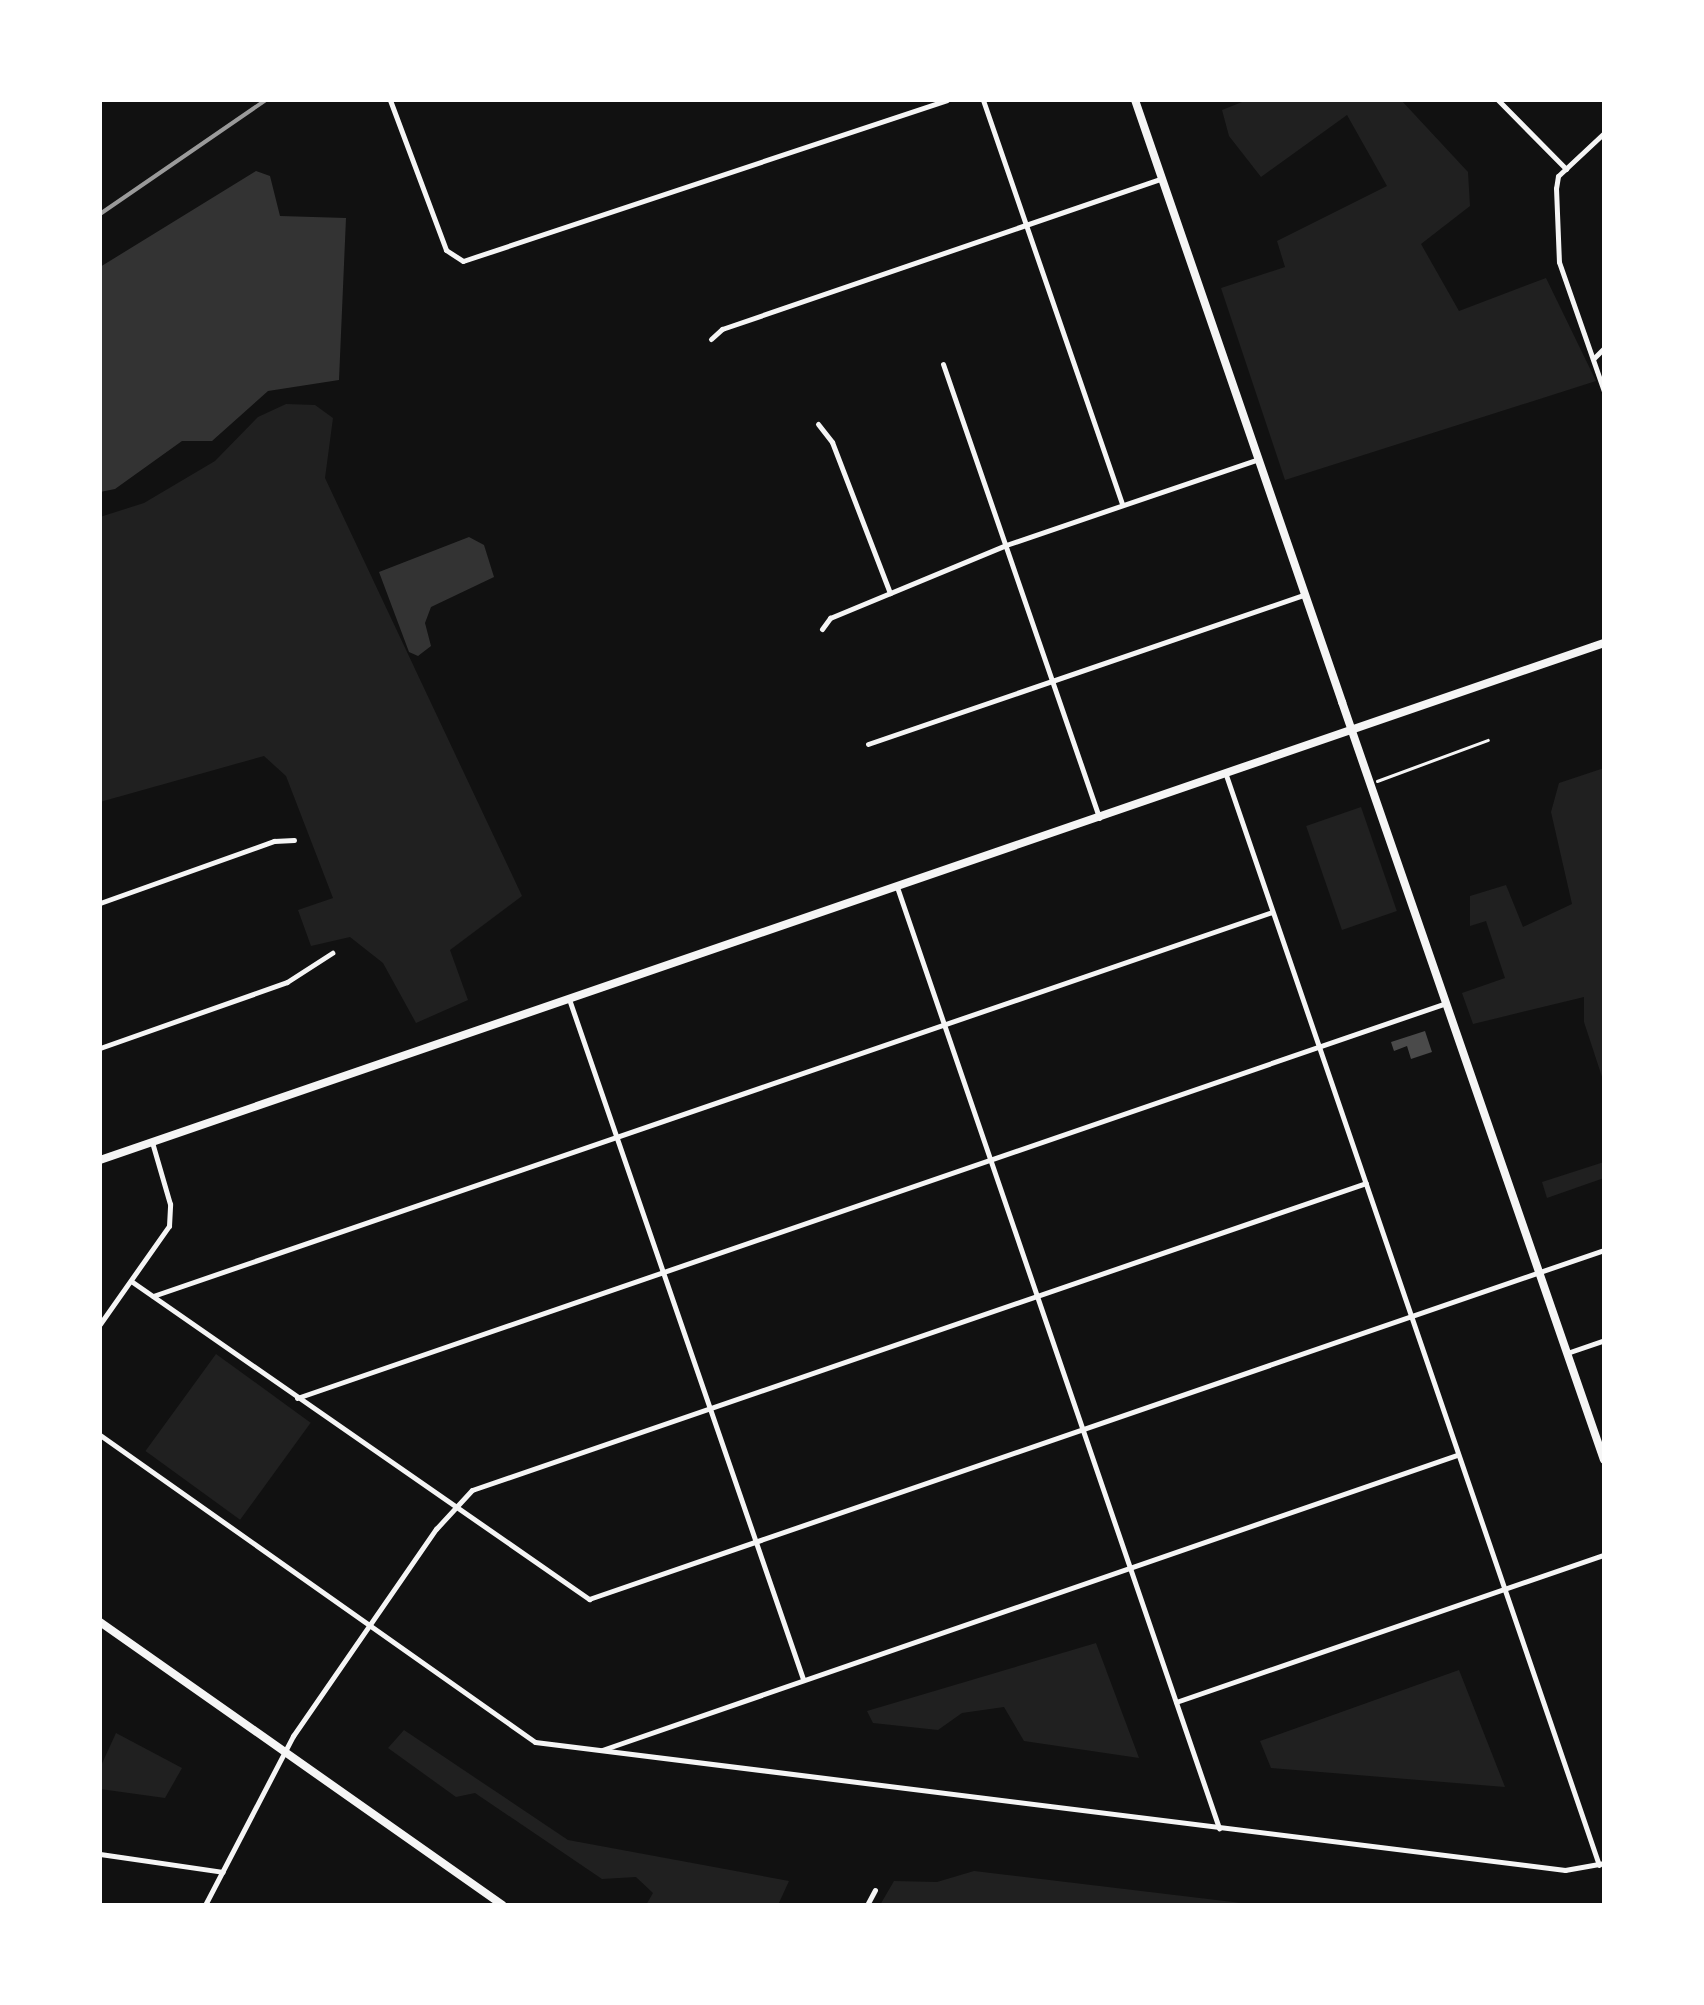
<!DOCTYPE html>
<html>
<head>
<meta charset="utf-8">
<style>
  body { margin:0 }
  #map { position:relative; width:1704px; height:2005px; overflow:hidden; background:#111; font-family:Barlow,sans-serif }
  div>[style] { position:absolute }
  .green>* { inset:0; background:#202020; transform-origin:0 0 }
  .water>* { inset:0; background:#333 }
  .building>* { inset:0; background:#4a4a4a }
  .path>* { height:2.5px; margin:-1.25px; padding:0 1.25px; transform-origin:1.25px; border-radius:1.25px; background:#f5f5f5 }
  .minor>* { height:5px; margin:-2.5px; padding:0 2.5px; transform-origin:2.5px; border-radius:2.5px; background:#f5f5f5 }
  .tertiary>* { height:8px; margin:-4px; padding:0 4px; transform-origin:4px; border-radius:4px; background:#f5f5f5 }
  .secondary>* { height:8px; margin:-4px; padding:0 4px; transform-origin:4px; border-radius:4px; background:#f5f5f5 }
  .rail>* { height:4px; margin:-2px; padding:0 2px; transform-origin:2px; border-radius:2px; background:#9a9a9a }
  span { translate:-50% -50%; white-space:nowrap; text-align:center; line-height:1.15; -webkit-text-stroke:10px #fff; paint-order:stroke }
  .frame { position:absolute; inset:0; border:102px solid #fff; pointer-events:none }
</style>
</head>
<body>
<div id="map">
  <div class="green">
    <div style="clip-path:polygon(1247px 100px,1401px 100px,1468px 172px,1470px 206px,1421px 244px,1459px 311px,1546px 278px,1596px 381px,1285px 480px,1221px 288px,1285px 267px,1277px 241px,1387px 186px,1347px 115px,1261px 177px,1229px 136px,1222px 110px)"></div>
    <div style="clip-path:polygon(286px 404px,315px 405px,333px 418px,325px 478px,522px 896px,450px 950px,468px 1000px,416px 1023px,383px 963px,350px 937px,311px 946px,298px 910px,333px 898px,286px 776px,264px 756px,100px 802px,100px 517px,144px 503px,215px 461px,258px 417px)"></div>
    <div style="clip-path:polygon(1604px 768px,1604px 1083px,1584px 1022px,1584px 997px,1473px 1024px,1462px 993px,1505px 978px,1486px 921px,1470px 926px,1470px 896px,1506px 885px,1523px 927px,1572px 904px,1551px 812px,1559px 783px)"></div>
    <div style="left:1361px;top:807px;width:110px;height:58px;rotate:71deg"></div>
    <div style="clip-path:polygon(1604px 1162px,1604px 1178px,1547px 1198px,1542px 1182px)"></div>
    <div style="left:216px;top:1354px;width:117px;height:120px;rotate:36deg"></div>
    <div style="clip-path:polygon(1096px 1643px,1139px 1758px,1024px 1741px,1004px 1707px,962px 1713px,938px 1730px,873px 1723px,867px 1711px)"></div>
    <div style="clip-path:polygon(1459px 1670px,1505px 1787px,1271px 1768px,1260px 1741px)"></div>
    <div style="clip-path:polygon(404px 1730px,568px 1840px,789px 1881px,778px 1905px,646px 1905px,653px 1893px,636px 1877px,602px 1879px,475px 1793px,456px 1797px,388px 1748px)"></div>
    <div style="clip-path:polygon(116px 1733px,182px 1768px,165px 1798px,100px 1789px,100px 1768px)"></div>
    <div style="clip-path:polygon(974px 1871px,1258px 1905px,880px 1905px,894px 1881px,937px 1882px)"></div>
  </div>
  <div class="water">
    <div style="clip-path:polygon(256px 171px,270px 176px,280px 216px,346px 218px,339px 380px,268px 391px,212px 441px,182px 441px,115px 489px,100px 492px,100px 267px)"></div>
    <div style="clip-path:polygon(469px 537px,484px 545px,494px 577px,431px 607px,425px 623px,431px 646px,418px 656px,409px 652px,379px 572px)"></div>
  </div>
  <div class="building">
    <div style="clip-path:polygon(1425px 1031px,1432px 1052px,1411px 1059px,1407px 1046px,1394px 1051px,1391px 1042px)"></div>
  </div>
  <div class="path">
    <div style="left:1377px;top:781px;width:118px;rotate:-20.3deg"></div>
  </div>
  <div class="minor">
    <div style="left:390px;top:100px;width:160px;rotate:69.5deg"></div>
    <div style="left:446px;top:250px;width:20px;rotate:33deg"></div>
    <div style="left:463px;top:261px;width:510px;rotate:-18.4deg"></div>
    <div style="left:983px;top:100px;width:427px;rotate:71deg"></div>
    <div style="left:1498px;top:100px;width:97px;rotate:45.4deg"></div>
    <div style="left:1604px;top:133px;width:63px;rotate:136.9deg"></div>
    <div style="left:1558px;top:176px;width:12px;rotate:99deg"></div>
    <div style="left:1556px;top:188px;width:74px;rotate:87.7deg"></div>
    <div style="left:1559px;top:262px;width:137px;rotate:70.8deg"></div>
    <div style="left:711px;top:339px;width:15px;rotate:-42deg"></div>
    <div style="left:722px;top:329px;width:465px;rotate:-18.9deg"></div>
    <div style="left:1593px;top:359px;width:16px;rotate:-45deg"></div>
    <div style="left:943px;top:364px;width:480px;rotate:71deg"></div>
    <div style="left:818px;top:424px;width:23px;rotate:52deg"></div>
    <div style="left:832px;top:442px;width:162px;rotate:69deg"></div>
    <div style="left:822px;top:629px;width:14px;rotate:-54deg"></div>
    <div style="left:830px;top:618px;width:191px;rotate:-22.5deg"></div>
    <div style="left:1006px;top:545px;width:266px;rotate:-18.8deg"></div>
    <div style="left:868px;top:744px;width:462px;rotate:-18.9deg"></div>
    <div style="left:1226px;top:775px;width:1152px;rotate:71.11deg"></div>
    <div style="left:897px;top:887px;width:995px;rotate:71.11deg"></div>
    <div style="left:100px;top:903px;width:185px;rotate:-19.6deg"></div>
    <div style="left:274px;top:841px;width:20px;rotate:-3deg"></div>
    <div style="left:569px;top:999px;width:719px;rotate:71.01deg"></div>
    <div style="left:100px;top:1048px;width:198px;rotate:-19.4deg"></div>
    <div style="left:287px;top:982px;width:54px;rotate:-32.8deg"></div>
    <div style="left:131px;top:1281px;width:558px;rotate:34.77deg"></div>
    <div style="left:589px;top:1599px;width:1073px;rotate:-18.98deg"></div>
    <div style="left:153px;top:1296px;width:1183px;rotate:-18.94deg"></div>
    <div style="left:100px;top:1324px;width:120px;rotate:-54.9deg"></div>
    <div style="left:169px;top:1226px;width:22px;rotate:-87deg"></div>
    <div style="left:170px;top:1204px;width:65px;rotate:-106.2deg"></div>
    <div style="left:1567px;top:1353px;width:39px;rotate:-19deg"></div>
    <div style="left:297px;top:1398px;width:1215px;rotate:-18.97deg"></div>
    <div style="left:100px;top:1435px;width:532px;rotate:35.21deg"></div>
    <div style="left:535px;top:1742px;width:1038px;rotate:7.08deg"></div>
    <div style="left:1565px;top:1870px;width:40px;rotate:-10deg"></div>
    <div style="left:1176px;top:1702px;width:453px;rotate:-19deg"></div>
    <div style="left:602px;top:1750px;width:904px;rotate:-19.04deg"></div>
    <div style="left:100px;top:1854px;width:124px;rotate:8.3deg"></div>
    <div style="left:205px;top:1905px;width:191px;rotate:-62.5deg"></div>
    <div style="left:293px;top:1736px;width:252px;rotate:-55.4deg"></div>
    <div style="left:436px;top:1529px;width:53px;rotate:-47.3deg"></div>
    <div style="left:472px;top:1490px;width:945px;rotate:-18.95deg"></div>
    <div style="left:867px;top:1905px;width:17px;rotate:-62deg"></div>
  </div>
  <div class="tertiary">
    <div style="left:1342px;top:702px;width:31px;rotate:71deg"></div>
    <div style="left:100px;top:1160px;width:1590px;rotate:-18.97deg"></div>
  </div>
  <div class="secondary">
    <div style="left:1135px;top:100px;width:637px;rotate:71.02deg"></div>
    <div style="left:1352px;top:731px;width:771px;rotate:70.93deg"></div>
    <div style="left:100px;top:1622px;width:492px;rotate:35.1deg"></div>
  </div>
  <div class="rail">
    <div style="left:100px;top:214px;width:201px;rotate:-34.5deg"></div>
  </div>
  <div class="frame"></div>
</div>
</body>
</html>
